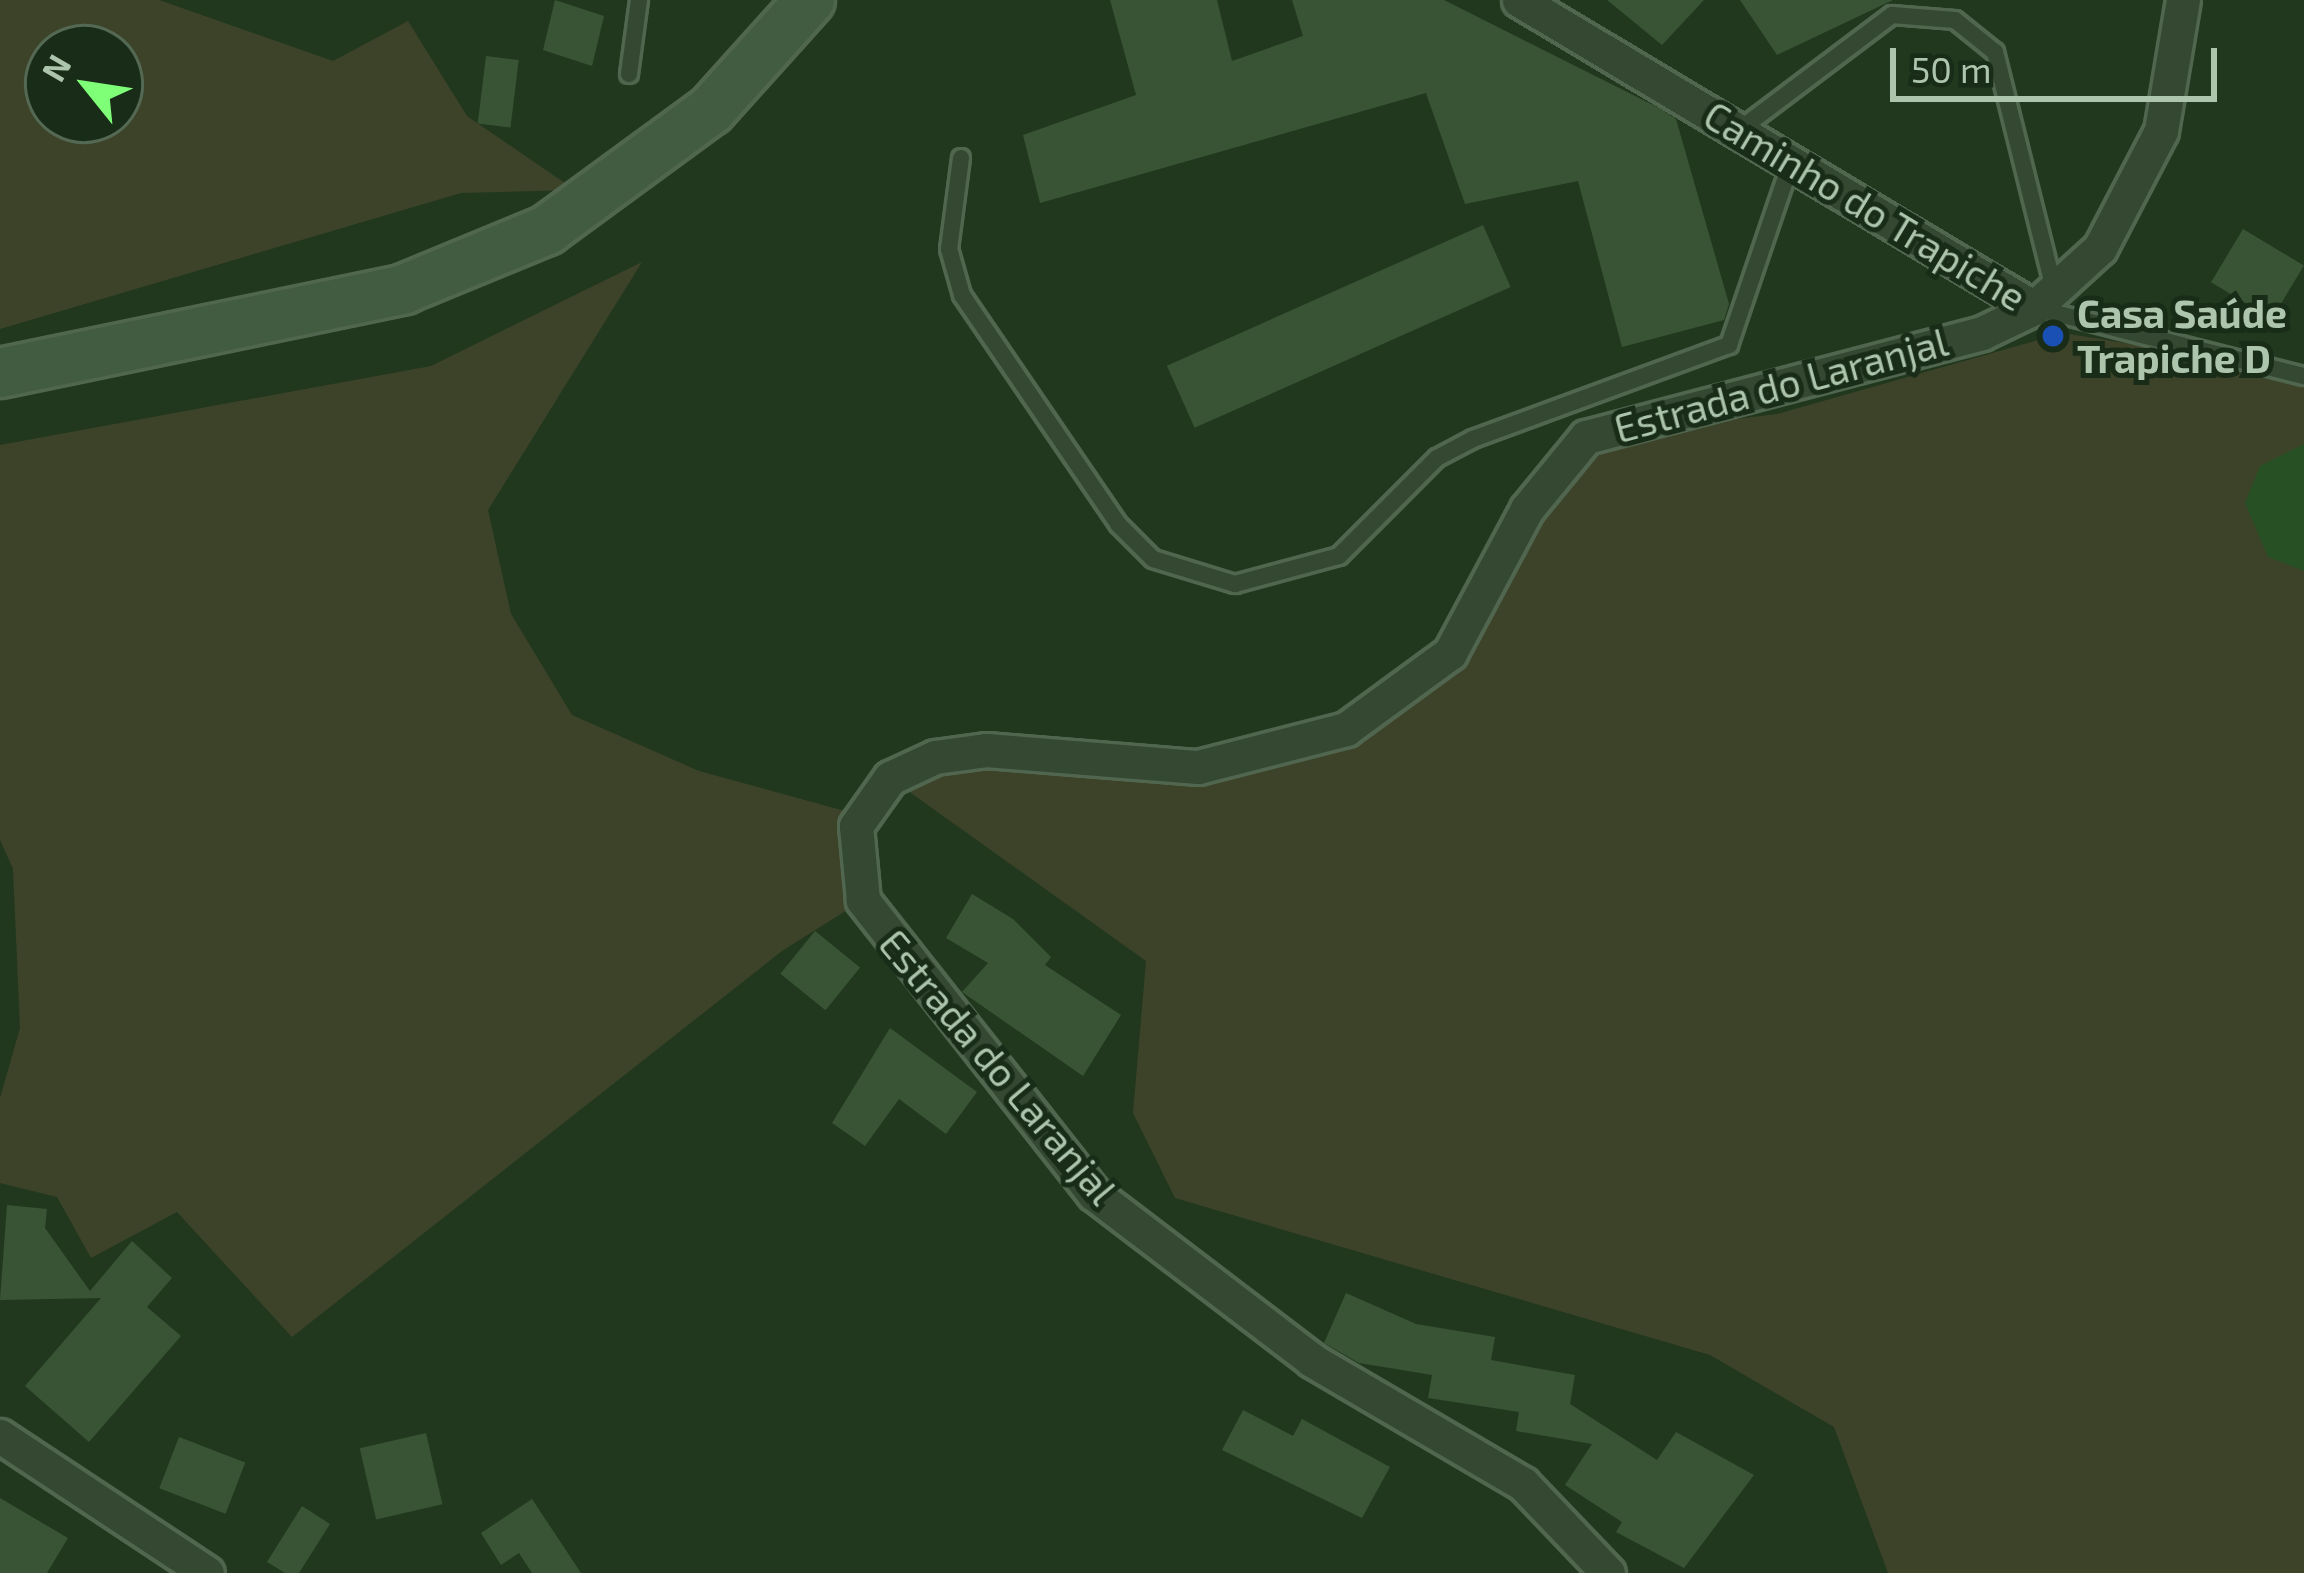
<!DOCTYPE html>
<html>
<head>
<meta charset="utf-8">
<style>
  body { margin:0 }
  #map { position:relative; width:2304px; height:1573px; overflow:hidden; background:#21381e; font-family:"Exo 2",sans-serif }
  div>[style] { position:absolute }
  .green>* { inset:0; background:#3d4329 }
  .water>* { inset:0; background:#285025 }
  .building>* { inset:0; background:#385435; transform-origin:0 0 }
  .roads { filter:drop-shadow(3px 0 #51664f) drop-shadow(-3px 0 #51664f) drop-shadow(0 3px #51664f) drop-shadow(0 -3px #51664f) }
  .lane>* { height:16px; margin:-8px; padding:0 8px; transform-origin:8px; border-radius:8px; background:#344832 }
  .street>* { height:33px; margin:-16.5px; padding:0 16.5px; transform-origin:16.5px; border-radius:16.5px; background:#344832 }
  .secondary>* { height:48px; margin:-24px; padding:0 24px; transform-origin:24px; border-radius:24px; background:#415c40 }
  .dots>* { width:33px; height:33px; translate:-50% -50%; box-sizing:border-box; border:6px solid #192c18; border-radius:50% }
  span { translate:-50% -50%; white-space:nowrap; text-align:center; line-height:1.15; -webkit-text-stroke:10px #192c18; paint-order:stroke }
  .street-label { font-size:39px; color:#adc5ac }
  .poi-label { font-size:39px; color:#adc5ac; font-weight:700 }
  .left { translate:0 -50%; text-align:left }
  .north { position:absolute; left:24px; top:24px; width:120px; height:120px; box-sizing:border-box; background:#192c18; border:3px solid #546953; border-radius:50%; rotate:300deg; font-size:33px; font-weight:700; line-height:48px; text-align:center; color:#adc5ac }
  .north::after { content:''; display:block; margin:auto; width:42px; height:54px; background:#7ffe78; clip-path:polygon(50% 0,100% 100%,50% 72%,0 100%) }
  .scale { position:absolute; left:1890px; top:48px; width:327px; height:54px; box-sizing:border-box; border:6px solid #adc5ac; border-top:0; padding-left:15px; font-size:36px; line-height:42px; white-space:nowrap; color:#adc5ac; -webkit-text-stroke:9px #192c18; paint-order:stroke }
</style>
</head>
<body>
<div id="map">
  <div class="green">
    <div style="clip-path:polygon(evenodd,0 0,159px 0,333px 61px,408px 21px,467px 116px,575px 190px,461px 193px,0 329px,0 0,48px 48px,120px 48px,120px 120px,48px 120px,48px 48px)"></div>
    <div style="clip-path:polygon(642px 262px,488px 510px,511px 614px,572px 715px,699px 771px,863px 816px,863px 900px,782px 951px,292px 1337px,177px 1212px,91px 1258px,57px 1197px,0 1183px,0 1098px,20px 1028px,13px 869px,0 840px,0 445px,431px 366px)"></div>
    <div style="clip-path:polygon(2063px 333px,2304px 372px,2304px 1573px,1888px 1573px,1834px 1427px,1710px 1355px,1175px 1198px,1133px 1113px,1146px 961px,890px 778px,986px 750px,1198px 767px,1346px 729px,1450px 653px,1586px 437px,1777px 414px)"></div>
  </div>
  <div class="water">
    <div style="clip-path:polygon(2304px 444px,2304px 571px,2268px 557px,2245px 503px,2260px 466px)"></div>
  </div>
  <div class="building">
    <div style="clip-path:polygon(555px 0,604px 16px,592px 66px,543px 50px)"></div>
    <div style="clip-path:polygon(1110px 0,1217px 0,1232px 61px,1303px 36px,1292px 0,1444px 0,1661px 109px,1676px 119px,1729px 304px,1724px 320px,1622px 347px,1578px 181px,1465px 204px,1426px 93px,1040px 203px,1023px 135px,1136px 95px)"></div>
    <div style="clip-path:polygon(1607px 0,1704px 0,1662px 45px)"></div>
    <div style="clip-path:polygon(1740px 0,1893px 0,1777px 55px)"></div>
    <div style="left:486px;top:56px;width:33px;height:68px;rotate:7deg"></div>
    <div style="left:1483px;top:225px;width:68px;height:346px;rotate:66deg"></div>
    <div style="left:2243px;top:229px;width:71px;height:62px;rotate:31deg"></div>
    <div style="clip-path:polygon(972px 894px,1013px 919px,1051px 957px,1045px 965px,1121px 1015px,1083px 1076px,962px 992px,988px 963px,946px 938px)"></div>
    <div style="left:815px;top:931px;width:58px;height:55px;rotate:39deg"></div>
    <div style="clip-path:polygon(890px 1028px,977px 1092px,946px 1134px,899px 1099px,865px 1146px,832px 1123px)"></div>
    <div style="clip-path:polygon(7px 1205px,47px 1209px,45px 1228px,90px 1291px,132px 1241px,172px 1278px,147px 1307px,181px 1336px,89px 1442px,25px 1386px,101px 1298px,0 1300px)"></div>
    <div style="clip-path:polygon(1346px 1293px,1416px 1324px,1495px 1337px,1491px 1360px,1575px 1375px,1570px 1404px,1657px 1460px,1676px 1432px,1754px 1475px,1684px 1568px,1616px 1532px,1622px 1522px,1565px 1485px,1592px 1444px,1516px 1431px,1519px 1412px,1428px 1398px,1432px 1375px,1359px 1363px,1324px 1343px)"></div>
    <div style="clip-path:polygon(1243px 1410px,1293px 1436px,1302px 1419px,1390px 1467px,1362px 1518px,1222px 1450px)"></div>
    <div style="left:426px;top:1433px;width:73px;height:68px;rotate:77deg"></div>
    <div style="left:179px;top:1437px;width:71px;height:55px;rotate:21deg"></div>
    <div style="clip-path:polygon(0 1498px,68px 1538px,47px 1573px,0 1573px)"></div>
    <div style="clip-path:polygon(532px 1499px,581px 1573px,532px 1573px,519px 1553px,501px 1565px,481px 1533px)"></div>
    <div style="clip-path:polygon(302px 1506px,330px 1524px,299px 1573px,285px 1573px,267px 1562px)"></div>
  </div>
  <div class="roads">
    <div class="lane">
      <div style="left:629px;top:74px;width:75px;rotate:-82.3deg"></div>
      <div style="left:1738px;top:131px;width:193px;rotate:-37deg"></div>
      <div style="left:1892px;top:15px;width:63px;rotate:4.5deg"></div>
      <div style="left:1955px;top:20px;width:51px;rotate:38.7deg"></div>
      <div style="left:1995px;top:52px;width:248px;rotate:76deg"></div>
      <div style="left:961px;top:158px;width:92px;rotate:97.5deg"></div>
      <div style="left:949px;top:249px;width:48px;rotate:74.2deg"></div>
      <div style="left:962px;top:295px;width:277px;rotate:55.7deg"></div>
      <div style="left:1118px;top:524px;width:49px;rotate:45deg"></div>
      <div style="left:1153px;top:559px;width:86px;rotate:17deg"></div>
      <div style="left:1235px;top:584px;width:108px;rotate:-15.1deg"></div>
      <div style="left:1339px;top:556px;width:139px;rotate:-45deg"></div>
      <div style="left:1437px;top:458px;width:41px;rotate:-27.8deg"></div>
      <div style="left:1473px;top:439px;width:273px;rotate:-20.2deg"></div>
      <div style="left:1729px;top:345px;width:192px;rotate:-71.2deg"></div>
      <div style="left:2035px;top:308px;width:277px;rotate:14.2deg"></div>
    </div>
    <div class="street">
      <div style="left:1519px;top:0;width:600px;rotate:30.88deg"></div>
      <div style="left:0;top:1436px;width:248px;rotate:33.5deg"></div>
      <div style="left:1608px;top:1573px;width:123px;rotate:-133.7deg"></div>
      <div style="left:1523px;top:1484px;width:245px;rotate:-149.6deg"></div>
      <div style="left:1312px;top:1360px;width:274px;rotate:-142.7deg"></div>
      <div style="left:1094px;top:1194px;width:374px;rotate:-128.2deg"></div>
      <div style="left:863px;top:900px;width:74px;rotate:-95.4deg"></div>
      <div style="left:856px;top:826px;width:59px;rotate:-54.7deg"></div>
      <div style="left:890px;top:778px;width:50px;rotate:-25deg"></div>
      <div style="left:935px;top:757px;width:51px;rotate:-7.8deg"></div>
      <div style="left:986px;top:750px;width:213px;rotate:4.6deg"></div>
      <div style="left:1198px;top:767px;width:153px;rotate:-14.4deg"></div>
      <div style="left:1346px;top:729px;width:129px;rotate:-36.2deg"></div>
      <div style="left:1450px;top:653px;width:163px;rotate:-61.9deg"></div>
      <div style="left:1527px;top:509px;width:93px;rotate:-50.7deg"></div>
      <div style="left:1586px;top:437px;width:409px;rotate:-14.7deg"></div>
      <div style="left:1982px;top:333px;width:58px;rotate:-25.7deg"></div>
      <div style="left:2034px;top:308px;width:89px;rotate:-42.3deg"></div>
      <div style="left:2100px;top:248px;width:132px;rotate:-62.5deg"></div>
      <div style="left:2161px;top:131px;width:133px;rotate:-80.5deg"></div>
    </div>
    <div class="secondary">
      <div style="left:0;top:373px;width:413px;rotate:-11.7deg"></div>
      <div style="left:404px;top:289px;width:155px;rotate:-22.4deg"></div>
      <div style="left:547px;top:230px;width:203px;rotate:-36.2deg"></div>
      <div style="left:711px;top:110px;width:148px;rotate:-48deg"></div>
    </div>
  </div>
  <div class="dots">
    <div style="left:2053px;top:336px;background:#1a4fb4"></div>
  </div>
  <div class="street-label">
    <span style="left:1865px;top:206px;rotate:31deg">Caminho do Trapiche</span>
    <span style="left:1781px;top:385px;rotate:-15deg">Estrada do Laranjal</span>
    <span style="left:998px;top:1067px;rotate:50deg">Estrada do Laranjal</span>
  </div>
  <div class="poi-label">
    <span class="left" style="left:2077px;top:336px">Casa Saúde<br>Trapiche D</span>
  </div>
  <div class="north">N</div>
  <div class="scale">50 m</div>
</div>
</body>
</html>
